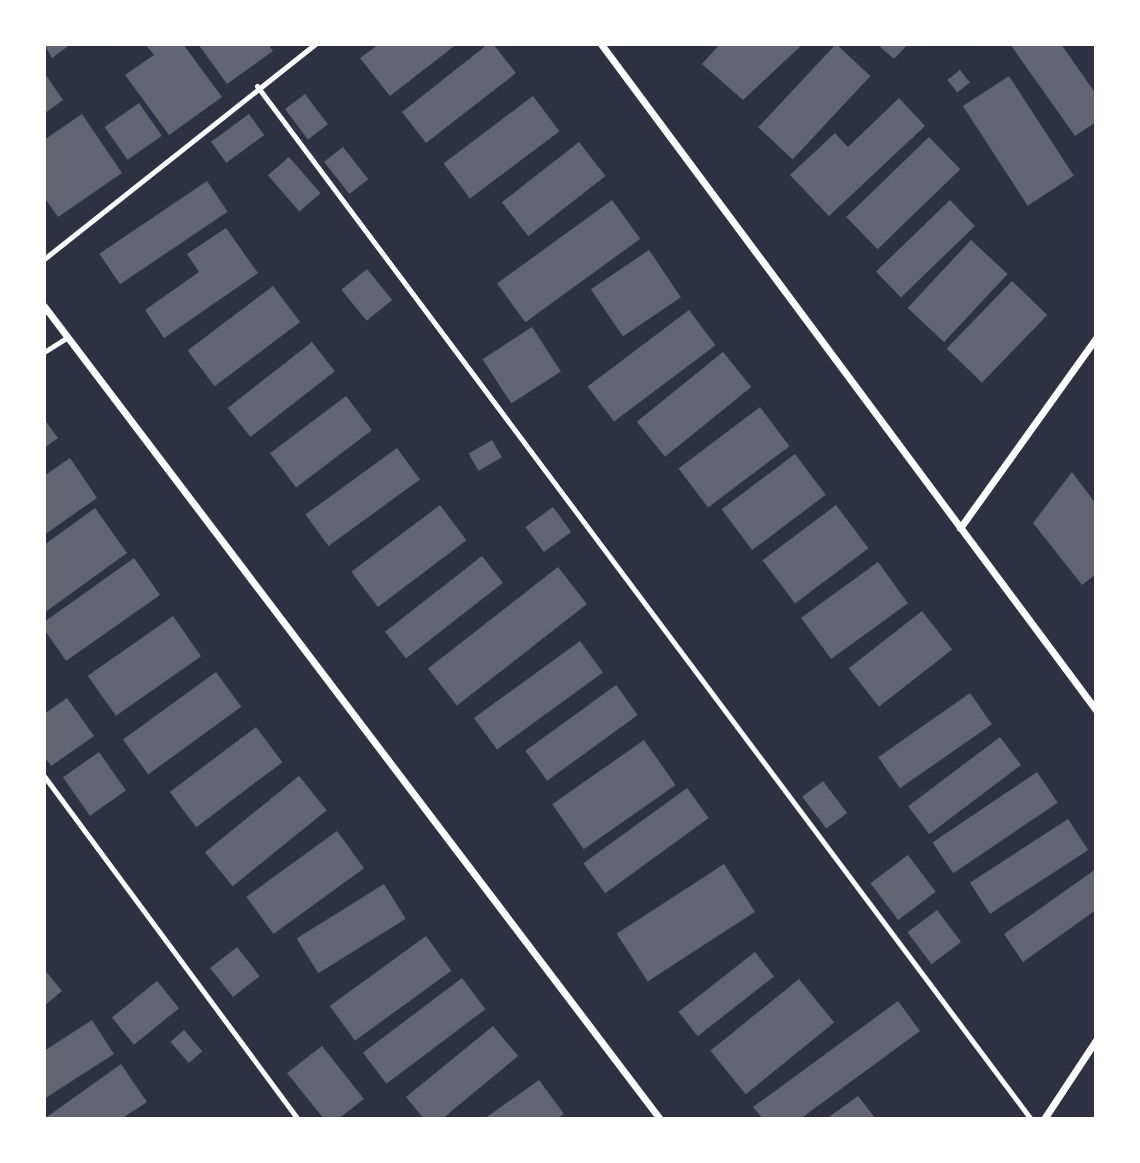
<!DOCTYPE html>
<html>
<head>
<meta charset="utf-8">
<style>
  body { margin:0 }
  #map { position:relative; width:1140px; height:1163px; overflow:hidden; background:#2d3142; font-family:"Alegreya Sans",sans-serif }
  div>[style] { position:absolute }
  .building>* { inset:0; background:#626471; transform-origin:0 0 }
  .service>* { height:5px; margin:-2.5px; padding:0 2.5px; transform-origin:2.5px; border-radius:2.5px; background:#fff }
  .minor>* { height:7px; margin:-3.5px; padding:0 3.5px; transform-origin:3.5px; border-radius:3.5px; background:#fff }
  span { translate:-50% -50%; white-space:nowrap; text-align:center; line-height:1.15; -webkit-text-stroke:7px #fff; paint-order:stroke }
  .frame { position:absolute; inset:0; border:46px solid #fff; pointer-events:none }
</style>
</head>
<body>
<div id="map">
  <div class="building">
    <div style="clip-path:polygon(44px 44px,71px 44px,52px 58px)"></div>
    <div style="clip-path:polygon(145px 44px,183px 44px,222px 97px,169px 135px,125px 75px,154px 55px)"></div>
    <div style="clip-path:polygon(198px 44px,268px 44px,273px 51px,227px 84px)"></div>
    <div style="clip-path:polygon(379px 44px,457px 44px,390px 96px,360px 58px)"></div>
    <div style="clip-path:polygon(488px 44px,493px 44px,516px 73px,426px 143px,402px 112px)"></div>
    <div style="clip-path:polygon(720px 44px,803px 44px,743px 100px,702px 64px)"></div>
    <div style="left:836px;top:44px;width:47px;height:114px;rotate:43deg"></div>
    <div style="clip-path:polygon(877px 44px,908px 44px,894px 59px)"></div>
    <div style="clip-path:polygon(1010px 44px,1061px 44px,1096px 94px,1096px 122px,1075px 136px)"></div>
    <div style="left:960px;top:70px;width:16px;height:16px;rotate:52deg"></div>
    <div style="clip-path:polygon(44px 72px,63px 100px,44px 114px)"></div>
    <div style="left:1009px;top:76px;width:119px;height:55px;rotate:57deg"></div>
    <div style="left:305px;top:94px;width:38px;height:25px;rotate:53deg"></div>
    <div style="left:533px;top:96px;width:44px;height:112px;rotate:53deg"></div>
    <div style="clip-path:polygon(899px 98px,925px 126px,829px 216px,790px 175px,835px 133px,848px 147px)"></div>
    <div style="left:139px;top:103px;width:40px;height:42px;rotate:55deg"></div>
    <div style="clip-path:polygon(82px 114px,122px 173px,58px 217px,44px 197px,44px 140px)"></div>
    <div style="left:249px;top:114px;width:26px;height:47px;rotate:54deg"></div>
    <div style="left:929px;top:137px;width:45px;height:115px;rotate:46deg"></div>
    <div style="left:579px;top:142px;width:43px;height:98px;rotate:52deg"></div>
    <div style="left:343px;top:147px;width:41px;height:24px;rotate:52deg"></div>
    <div style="left:289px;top:157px;width:48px;height:28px;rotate:49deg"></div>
    <div style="left:207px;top:181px;width:37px;height:130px;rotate:56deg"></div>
    <div style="left:612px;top:200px;width:48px;height:142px;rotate:54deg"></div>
    <div style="left:950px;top:200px;width:36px;height:103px;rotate:46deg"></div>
    <div style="clip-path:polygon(226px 228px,258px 273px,164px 338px,145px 310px,199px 272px,187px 254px)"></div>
    <div style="left:971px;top:240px;width:50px;height:93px;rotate:43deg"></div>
    <div style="left:649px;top:250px;width:57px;height:70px;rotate:56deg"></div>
    <div style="left:367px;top:269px;width:40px;height:33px;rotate:51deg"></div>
    <div style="left:1012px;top:281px;width:49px;height:94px;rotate:44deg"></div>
    <div style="left:273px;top:286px;width:45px;height:107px;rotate:53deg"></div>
    <div style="left:689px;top:310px;width:44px;height:127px;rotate:53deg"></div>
    <div style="left:532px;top:327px;width:53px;height:59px;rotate:57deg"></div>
    <div style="left:312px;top:342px;width:37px;height:107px;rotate:52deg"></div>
    <div style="left:723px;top:352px;width:45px;height:111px;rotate:51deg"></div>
    <div style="left:346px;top:396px;width:43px;height:95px;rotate:53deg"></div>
    <div style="left:760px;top:407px;width:49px;height:102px;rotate:53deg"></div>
    <div style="clip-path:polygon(44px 419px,58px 438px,44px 448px)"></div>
    <div style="left:492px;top:440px;width:20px;height:27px;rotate:60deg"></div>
    <div style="left:397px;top:448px;width:39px;height:113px;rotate:54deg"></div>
    <div style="left:795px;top:454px;width:51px;height:92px;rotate:53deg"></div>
    <div style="clip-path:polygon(70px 458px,97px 498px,44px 535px,44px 476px)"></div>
    <div style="clip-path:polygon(1072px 472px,1096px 504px,1096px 574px,1082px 585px,1033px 523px)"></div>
    <div style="left:440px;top:505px;width:44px;height:111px;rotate:53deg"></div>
    <div style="left:836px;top:505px;width:54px;height:92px;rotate:53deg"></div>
    <div style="left:553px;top:507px;width:31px;height:34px;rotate:54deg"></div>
    <div style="clip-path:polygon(95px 508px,127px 553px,44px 613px,44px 545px)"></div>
    <div style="left:482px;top:556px;width:34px;height:123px;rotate:52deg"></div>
    <div style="clip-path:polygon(134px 558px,160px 595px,66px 661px,44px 629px,44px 622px)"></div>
    <div style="left:878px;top:562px;width:51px;height:95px;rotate:54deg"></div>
    <div style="left:558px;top:567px;width:47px;height:165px;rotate:52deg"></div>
    <div style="left:922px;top:611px;width:49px;height:93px;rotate:52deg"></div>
    <div style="left:173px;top:616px;width:49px;height:104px;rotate:55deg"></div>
    <div style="left:580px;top:641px;width:39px;height:131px;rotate:54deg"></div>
    <div style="left:216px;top:672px;width:43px;height:115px;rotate:54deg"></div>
    <div style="left:616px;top:685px;width:37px;height:112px;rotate:54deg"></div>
    <div style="left:970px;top:693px;width:38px;height:112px;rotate:55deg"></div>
    <div style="clip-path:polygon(67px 698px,94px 736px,51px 766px,44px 756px,44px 714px)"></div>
    <div style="left:256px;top:727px;width:44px;height:108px;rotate:53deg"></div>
    <div style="left:1000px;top:737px;width:35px;height:115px;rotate:53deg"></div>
    <div style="left:644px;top:740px;width:55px;height:112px;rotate:55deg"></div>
    <div style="left:99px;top:752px;width:47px;height:44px;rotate:55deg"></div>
    <div style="left:1037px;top:772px;width:37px;height:126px;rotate:56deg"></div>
    <div style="left:299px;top:776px;width:44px;height:121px;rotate:51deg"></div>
    <div style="left:823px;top:781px;width:40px;height:26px;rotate:53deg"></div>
    <div style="left:687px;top:788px;width:37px;height:128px;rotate:54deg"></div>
    <div style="left:1068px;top:819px;width:37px;height:117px;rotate:57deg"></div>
    <div style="left:337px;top:831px;width:46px;height:112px;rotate:54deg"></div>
    <div style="left:908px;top:855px;width:46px;height:47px;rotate:53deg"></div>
    <div style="left:724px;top:864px;width:57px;height:128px;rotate:57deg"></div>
    <div style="clip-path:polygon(1096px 869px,1096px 910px,1023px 962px,1004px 934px)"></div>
    <div style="left:384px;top:884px;width:41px;height:103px;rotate:58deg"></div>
    <div style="left:937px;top:910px;width:40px;height:37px;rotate:53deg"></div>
    <div style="left:426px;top:936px;width:43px;height:119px;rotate:54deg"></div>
    <div style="left:237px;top:947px;width:37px;height:34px;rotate:52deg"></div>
    <div style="left:755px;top:952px;width:31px;height:97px;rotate:52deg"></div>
    <div style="clip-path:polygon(44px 969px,62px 991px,44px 1006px)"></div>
    <div style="left:462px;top:978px;width:39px;height:124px;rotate:53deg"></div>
    <div style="left:799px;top:979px;width:56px;height:114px;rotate:51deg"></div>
    <div style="left:157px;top:981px;width:35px;height:58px;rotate:51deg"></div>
    <div style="clip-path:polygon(898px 1001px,920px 1031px,800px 1119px,763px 1119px,753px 1107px)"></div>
    <div style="clip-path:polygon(92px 1020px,114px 1054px,44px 1099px,44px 1051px)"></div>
    <div style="clip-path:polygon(493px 1026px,518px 1056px,442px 1119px,424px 1119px,406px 1097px)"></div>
    <div style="left:184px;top:1030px;width:28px;height:18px;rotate:49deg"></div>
    <div style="clip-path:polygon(322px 1046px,364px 1099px,338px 1119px,324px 1119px,287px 1073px)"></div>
    <div style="clip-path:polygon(121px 1064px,147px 1102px,121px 1119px,44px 1119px)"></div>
    <div style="clip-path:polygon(539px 1080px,564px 1114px,556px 1119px,484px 1119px)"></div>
    <div style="clip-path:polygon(858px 1096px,876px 1119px,826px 1119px)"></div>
  </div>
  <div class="service">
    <div style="left:257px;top:86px;width:1291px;rotate:53.16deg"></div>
    <div style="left:44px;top:259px;width:346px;rotate:-38.4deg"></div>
    <div style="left:44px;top:352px;width:28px;rotate:-32deg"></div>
    <div style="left:44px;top:776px;width:427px;rotate:53.5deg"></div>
  </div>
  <div class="minor">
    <div style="left:601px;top:44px;width:830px;rotate:53.38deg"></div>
    <div style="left:44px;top:306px;width:1020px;rotate:52.85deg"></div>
    <div style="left:960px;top:528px;width:234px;rotate:-54.4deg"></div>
    <div style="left:1044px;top:1119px;width:95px;rotate:-56.6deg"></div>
  </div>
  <div class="frame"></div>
</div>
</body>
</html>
